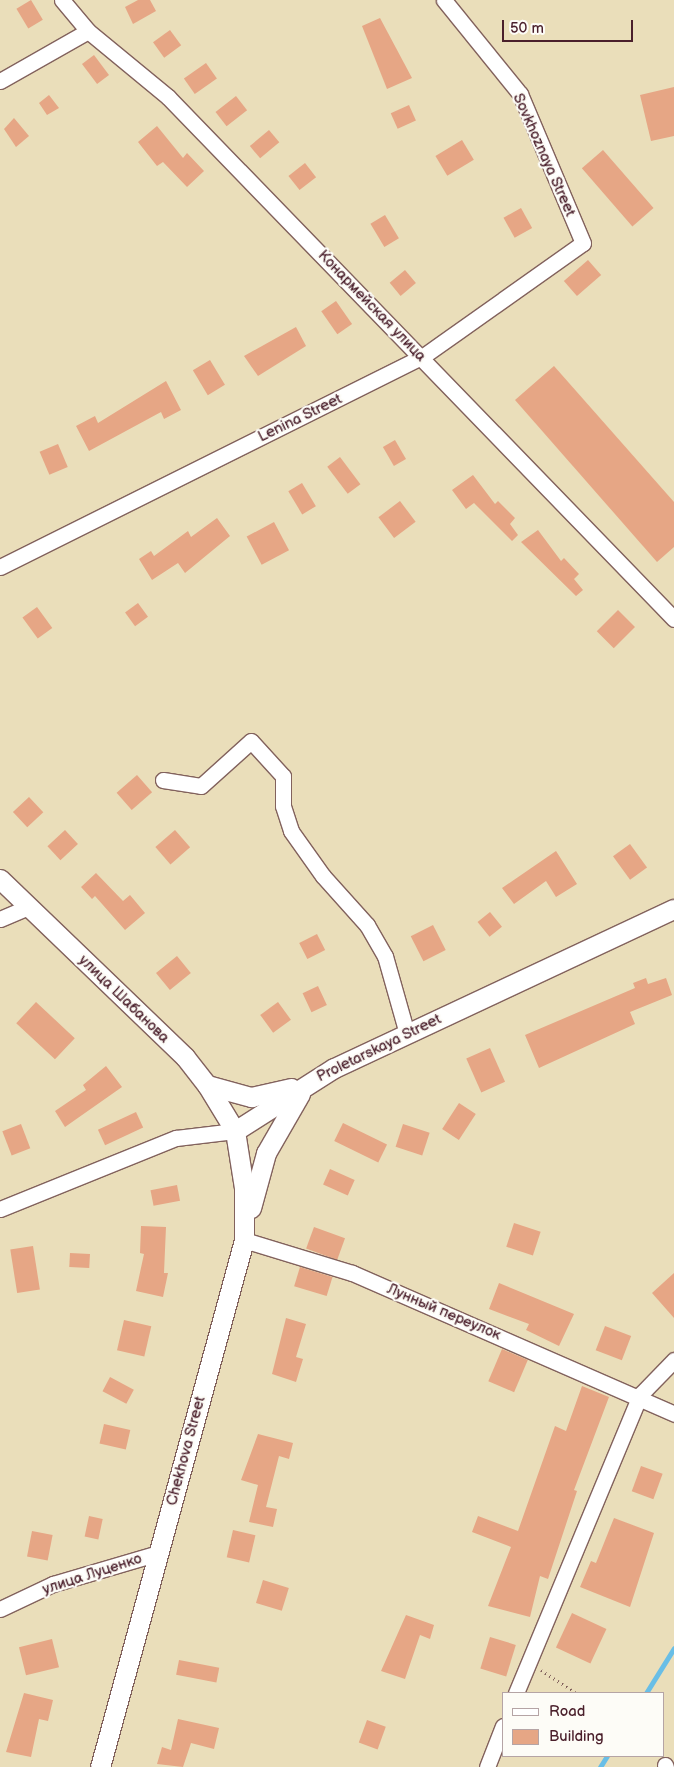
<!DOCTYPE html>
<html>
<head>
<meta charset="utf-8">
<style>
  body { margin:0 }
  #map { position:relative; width:674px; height:1767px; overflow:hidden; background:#eadeba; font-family:"Balsamiq Sans",sans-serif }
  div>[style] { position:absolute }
  .stream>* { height:5px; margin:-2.5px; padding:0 2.5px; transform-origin:2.5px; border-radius:2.5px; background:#69bee6 }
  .building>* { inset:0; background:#e6a685; transform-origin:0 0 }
  .path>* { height:3px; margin-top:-1.5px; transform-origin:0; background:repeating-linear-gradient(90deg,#82625d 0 1px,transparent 0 5px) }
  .roads { filter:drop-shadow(1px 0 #82625d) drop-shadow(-1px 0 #82625d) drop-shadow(0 1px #82625d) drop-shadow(0 -1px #82625d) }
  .minor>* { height:15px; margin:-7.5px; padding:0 7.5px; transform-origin:7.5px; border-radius:7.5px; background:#fff }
  .tertiary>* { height:19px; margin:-9.5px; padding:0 9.5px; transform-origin:9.5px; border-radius:9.5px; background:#fff }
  span { translate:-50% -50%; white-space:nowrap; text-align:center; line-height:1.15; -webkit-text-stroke:4.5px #fdfcf7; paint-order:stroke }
  .street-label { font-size:15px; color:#4a1f2b }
  .legend { position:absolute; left:502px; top:1692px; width:162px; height:65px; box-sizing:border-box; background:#fdfcf7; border:1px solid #b5a4a5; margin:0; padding:6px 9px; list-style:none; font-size:15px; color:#4a1f2b }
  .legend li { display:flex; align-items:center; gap:10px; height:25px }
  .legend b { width:25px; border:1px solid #b5a4a5 }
  .scale { position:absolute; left:502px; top:20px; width:131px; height:22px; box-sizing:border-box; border:2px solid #4a1f2b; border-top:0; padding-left:6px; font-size:15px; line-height:18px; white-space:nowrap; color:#4a1f2b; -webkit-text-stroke:4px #fdfcf7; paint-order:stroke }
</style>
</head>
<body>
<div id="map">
  <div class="stream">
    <div style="left:646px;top:1693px;width:53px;rotate:-58.1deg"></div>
    <div style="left:600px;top:1767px;width:13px;rotate:-58deg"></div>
  </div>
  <div class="building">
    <div style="left:31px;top:0;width:23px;height:17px;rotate:59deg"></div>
    <div style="clip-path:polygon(138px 0,150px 0,156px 11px,133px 24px,125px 7px)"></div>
    <div style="clip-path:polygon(380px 18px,412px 78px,387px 89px,362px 26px)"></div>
    <div style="left:170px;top:30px;width:19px;height:21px;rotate:54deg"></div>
    <div style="left:94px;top:55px;width:25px;height:15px;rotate:53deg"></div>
    <div style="left:206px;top:63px;width:19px;height:27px;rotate:55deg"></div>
    <div style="clip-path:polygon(674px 87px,674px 136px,651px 141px,640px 95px)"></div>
    <div style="clip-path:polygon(49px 95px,59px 108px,47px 115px,39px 103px)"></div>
    <div style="left:236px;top:96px;width:18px;height:26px;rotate:52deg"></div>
    <div style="left:409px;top:105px;width:17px;height:20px;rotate:66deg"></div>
    <div style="clip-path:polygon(14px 118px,29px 136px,16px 147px,4px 129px)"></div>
    <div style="clip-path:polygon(157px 126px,183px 158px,187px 153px,204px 171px,187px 187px,163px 162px,157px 166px,138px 142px)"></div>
    <div style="left:269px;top:130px;width:16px;height:25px;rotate:50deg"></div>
    <div style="left:462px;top:140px;width:23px;height:31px;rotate:59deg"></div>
    <div style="left:603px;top:150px;width:77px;height:28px;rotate:49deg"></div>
    <div style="left:305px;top:163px;width:18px;height:21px;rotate:52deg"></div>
    <div style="left:521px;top:208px;width:23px;height:20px;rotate:61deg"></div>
    <div style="left:385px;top:215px;width:27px;height:17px;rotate:59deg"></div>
    <div style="left:588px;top:260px;width:20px;height:32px;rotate:49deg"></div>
    <div style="left:405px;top:270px;width:17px;height:20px;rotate:50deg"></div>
    <div style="left:336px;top:301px;width:28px;height:18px;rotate:55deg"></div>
    <div style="clip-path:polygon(296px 327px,306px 346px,258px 376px,244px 356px)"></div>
    <div style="left:210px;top:360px;width:29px;height:20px;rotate:59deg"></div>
    <div style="clip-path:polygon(554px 366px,674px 502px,674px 547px,657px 562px,515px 400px)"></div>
    <div style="clip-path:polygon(166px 381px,181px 410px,164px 419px,161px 412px,89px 451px,76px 426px,95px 416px,98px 423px)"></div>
    <div style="left:395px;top:440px;width:22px;height:14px;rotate:60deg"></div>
    <div style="left:58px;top:444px;width:25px;height:20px;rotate:67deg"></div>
    <div style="left:340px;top:457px;width:34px;height:16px;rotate:53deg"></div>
    <div style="clip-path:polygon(473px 475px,495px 504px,498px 501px,515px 518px,510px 524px,518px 535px,512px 541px,474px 503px,466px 509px,452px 490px)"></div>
    <div style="left:302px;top:483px;width:27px;height:16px;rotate:59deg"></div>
    <div style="left:400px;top:501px;width:26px;height:27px;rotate:53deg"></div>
    <div style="clip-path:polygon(217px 518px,230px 536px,185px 573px,178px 563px,152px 580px,139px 559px,151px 551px,154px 556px,188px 531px,191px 537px)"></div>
    <div style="left:274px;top:522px;width:32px;height:31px;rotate:62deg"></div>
    <div style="clip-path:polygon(538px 530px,561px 561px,564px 558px,579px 574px,574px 579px,583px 590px,576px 596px,521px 542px)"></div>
    <div style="left:138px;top:603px;width:17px;height:16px;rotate:54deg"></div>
    <div style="left:37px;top:607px;width:26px;height:18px;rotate:54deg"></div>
    <div style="left:618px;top:610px;width:24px;height:30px;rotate:45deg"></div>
    <div style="left:137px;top:775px;width:23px;height:27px;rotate:49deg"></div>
    <div style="left:29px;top:797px;width:21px;height:22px;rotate:47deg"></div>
    <div style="left:65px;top:830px;width:19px;height:24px;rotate:47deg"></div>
    <div style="left:175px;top:830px;width:23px;height:26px;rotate:49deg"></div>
    <div style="left:630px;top:844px;width:29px;height:21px;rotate:54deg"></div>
    <div style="clip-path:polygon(556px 851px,577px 884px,556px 897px,546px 881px,514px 904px,502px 888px)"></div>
    <div style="clip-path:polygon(96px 873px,123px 901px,130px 895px,145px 913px,125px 930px,95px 896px,92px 899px,81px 887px)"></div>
    <div style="left:490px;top:912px;width:19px;height:16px;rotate:51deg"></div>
    <div style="left:433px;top:925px;width:28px;height:25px;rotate:63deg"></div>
    <div style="left:317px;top:934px;width:18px;height:20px;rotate:63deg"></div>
    <div style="left:177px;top:956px;width:22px;height:27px;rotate:51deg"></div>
    <div style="clip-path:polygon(646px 978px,648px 984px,666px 978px,672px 995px,630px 1012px,635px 1024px,539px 1068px,525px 1035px,635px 988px,633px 983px)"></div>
    <div style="left:318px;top:986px;width:21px;height:17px;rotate:65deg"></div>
    <div style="left:36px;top:1002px;width:53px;height:29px;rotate:43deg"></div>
    <div style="left:278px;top:1002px;width:22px;height:22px;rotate:54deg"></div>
    <div style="left:490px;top:1048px;width:37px;height:26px;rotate:66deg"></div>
    <div style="clip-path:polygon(106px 1066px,122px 1087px,65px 1127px,55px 1111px,86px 1090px,83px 1085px)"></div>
    <div style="left:459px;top:1103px;width:20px;height:31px;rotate:33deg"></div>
    <div style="left:136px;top:1112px;width:17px;height:42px;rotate:65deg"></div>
    <div style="left:343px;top:1123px;width:49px;height:20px;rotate:26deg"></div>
    <div style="left:21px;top:1124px;width:26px;height:20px;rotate:69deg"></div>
    <div style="left:403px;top:1124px;width:28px;height:24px;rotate:18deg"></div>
    <div style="left:330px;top:1169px;width:27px;height:17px;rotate:24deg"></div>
    <div style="left:177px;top:1185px;width:16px;height:27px;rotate:79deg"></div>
    <div style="left:514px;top:1223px;width:28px;height:25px;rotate:18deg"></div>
    <div style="clip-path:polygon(141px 1226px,166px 1227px,164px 1273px,168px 1273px,163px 1297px,136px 1291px,144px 1254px,140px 1253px)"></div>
    <div style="left:314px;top:1227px;width:33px;height:23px;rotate:20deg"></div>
    <div style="left:33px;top:1246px;width:44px;height:23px;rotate:81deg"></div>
    <div style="left:70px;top:1253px;width:20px;height:14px;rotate:3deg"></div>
    <div style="left:300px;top:1267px;width:34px;height:20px;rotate:17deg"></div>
    <div style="clip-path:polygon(674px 1273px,674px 1318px,652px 1293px)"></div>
    <div style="clip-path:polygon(499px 1283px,574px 1314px,559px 1346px,526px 1330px,529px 1324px,489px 1309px)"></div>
    <div style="clip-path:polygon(286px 1318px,306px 1324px,296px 1357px,303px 1359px,296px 1382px,272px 1374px)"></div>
    <div style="left:124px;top:1320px;width:28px;height:31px;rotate:13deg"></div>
    <div style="left:605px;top:1326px;width:28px;height:26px;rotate:21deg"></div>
    <div style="left:502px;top:1349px;width:28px;height:35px;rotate:23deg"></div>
    <div style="left:110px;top:1377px;width:27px;height:16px;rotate:28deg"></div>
    <div style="clip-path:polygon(582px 1386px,609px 1397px,574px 1490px,577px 1491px,548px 1579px,540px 1576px,530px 1617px,488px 1606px,511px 1547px,472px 1532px,478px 1516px,518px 1531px,555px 1426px,566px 1431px)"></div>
    <div style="left:104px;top:1424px;width:27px;height:20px;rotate:13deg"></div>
    <div style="clip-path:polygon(258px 1434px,293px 1443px,289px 1459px,279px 1456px,266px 1507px,277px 1509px,273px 1527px,249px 1522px,258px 1485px,241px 1480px)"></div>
    <div style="left:641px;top:1466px;width:23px;height:27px;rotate:20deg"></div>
    <div style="left:89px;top:1516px;width:14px;height:21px;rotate:12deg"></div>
    <div style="clip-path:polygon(614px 1518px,654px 1533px,630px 1607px,580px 1587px,591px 1561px,596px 1563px)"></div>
    <div style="left:233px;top:1530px;width:23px;height:28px;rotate:13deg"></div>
    <div style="left:32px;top:1531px;width:21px;height:26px;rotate:11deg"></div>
    <div style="left:263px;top:1580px;width:27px;height:24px;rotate:17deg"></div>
    <div style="left:572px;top:1613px;width:38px;height:38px;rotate:25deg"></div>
    <div style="clip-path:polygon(406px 1615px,434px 1625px,430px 1639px,420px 1635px,405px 1679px,381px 1671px)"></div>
    <div style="left:490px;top:1637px;width:27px;height:33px;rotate:17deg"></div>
    <div style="left:52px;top:1639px;width:29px;height:34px;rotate:76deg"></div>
    <div style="left:179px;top:1660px;width:41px;height:15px;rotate:11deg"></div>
    <div style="clip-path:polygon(24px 1693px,53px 1700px,48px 1721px,39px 1719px,31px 1757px,6px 1752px)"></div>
    <div style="clip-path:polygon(178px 1719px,219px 1728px,214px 1749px,191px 1743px,183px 1767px,157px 1764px,162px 1747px,171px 1750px)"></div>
    <div style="left:367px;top:1720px;width:20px;height:24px;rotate:20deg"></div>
  </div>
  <div class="path">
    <div style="left:541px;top:1670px;width:42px;rotate:33.3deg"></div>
  </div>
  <div class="roads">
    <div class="minor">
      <div style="left:62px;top:0;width:40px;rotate:50deg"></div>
      <div style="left:88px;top:31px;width:104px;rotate:39.5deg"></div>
      <div style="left:168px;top:97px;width:727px;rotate:45.89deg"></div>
      <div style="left:0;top:81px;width:101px;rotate:-29.6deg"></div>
      <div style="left:0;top:567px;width:471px;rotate:-26.5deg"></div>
      <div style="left:422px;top:357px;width:197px;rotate:-35.3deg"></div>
      <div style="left:583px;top:243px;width:162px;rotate:-112.9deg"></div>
      <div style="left:520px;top:94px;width:121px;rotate:-129deg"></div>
      <div style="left:163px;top:780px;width:38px;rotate:9deg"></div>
      <div style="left:201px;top:786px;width:67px;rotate:-42deg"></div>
      <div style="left:251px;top:741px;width:47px;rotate:47.6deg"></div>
      <div style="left:283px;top:776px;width:30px;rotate:90deg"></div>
      <div style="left:283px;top:806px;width:26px;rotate:72deg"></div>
      <div style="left:291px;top:831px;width:55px;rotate:54.6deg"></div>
      <div style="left:323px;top:876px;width:66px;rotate:48.1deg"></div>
      <div style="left:367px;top:925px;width:36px;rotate:60deg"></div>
      <div style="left:385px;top:956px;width:81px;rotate:74.2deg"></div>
      <div style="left:0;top:919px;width:30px;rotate:-23deg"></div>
      <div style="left:0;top:1209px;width:190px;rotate:-22deg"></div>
      <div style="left:176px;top:1138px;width:59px;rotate:-6.8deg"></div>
      <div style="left:244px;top:1240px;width:113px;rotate:17deg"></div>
      <div style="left:352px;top:1273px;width:352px;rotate:23.6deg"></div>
      <div style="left:0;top:1609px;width:59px;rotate:-25.3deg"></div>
      <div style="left:53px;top:1584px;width:109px;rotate:-16.4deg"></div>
      <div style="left:516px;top:1693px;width:323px;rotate:-67.4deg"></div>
      <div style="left:640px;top:1395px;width:49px;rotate:-45.8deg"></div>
      <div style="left:665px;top:1765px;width:2px;rotate:63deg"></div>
      <div style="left:487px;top:1767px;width:44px;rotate:-68.7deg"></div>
    </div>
    <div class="tertiary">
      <div style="left:0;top:879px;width:257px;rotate:43.9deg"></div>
      <div style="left:185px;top:1057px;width:36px;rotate:52deg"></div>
      <div style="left:207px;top:1085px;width:54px;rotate:58.7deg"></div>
      <div style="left:235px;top:1131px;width:58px;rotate:81deg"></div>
      <div style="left:244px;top:1188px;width:52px;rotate:90deg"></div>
      <div style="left:244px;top:1240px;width:546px;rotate:105.28deg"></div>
      <div style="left:207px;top:1085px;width:46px;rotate:15.3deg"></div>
      <div style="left:251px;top:1097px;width:41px;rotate:-12.7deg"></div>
      <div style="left:235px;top:1131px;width:117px;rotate:-32.5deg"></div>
      <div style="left:334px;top:1068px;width:375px;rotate:-25.1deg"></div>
      <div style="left:251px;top:1208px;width:57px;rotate:-74.7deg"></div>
      <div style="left:266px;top:1153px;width:68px;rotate:-60deg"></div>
    </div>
  </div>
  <div class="street-label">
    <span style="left:544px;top:155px;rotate:66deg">Sovkhoznaya Street</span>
    <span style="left:372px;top:306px;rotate:46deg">Конармейская улица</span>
    <span style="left:300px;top:418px;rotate:-26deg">Lenina Street</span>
    <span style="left:124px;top:999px;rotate:44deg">улица Шабанова</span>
    <span style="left:379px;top:1048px;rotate:-26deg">Proletarskaya Street</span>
    <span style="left:444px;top:1312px;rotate:23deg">Лунный переулок</span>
    <span style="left:186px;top:1451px;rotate:-75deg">Chekhova Street</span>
    <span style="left:92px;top:1574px;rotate:-18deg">улица Луценко</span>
  </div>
  <ul class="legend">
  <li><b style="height:6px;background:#fff"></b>Road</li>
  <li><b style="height:14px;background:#e6a685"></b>Building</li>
  </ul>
  <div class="scale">50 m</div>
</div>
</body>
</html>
